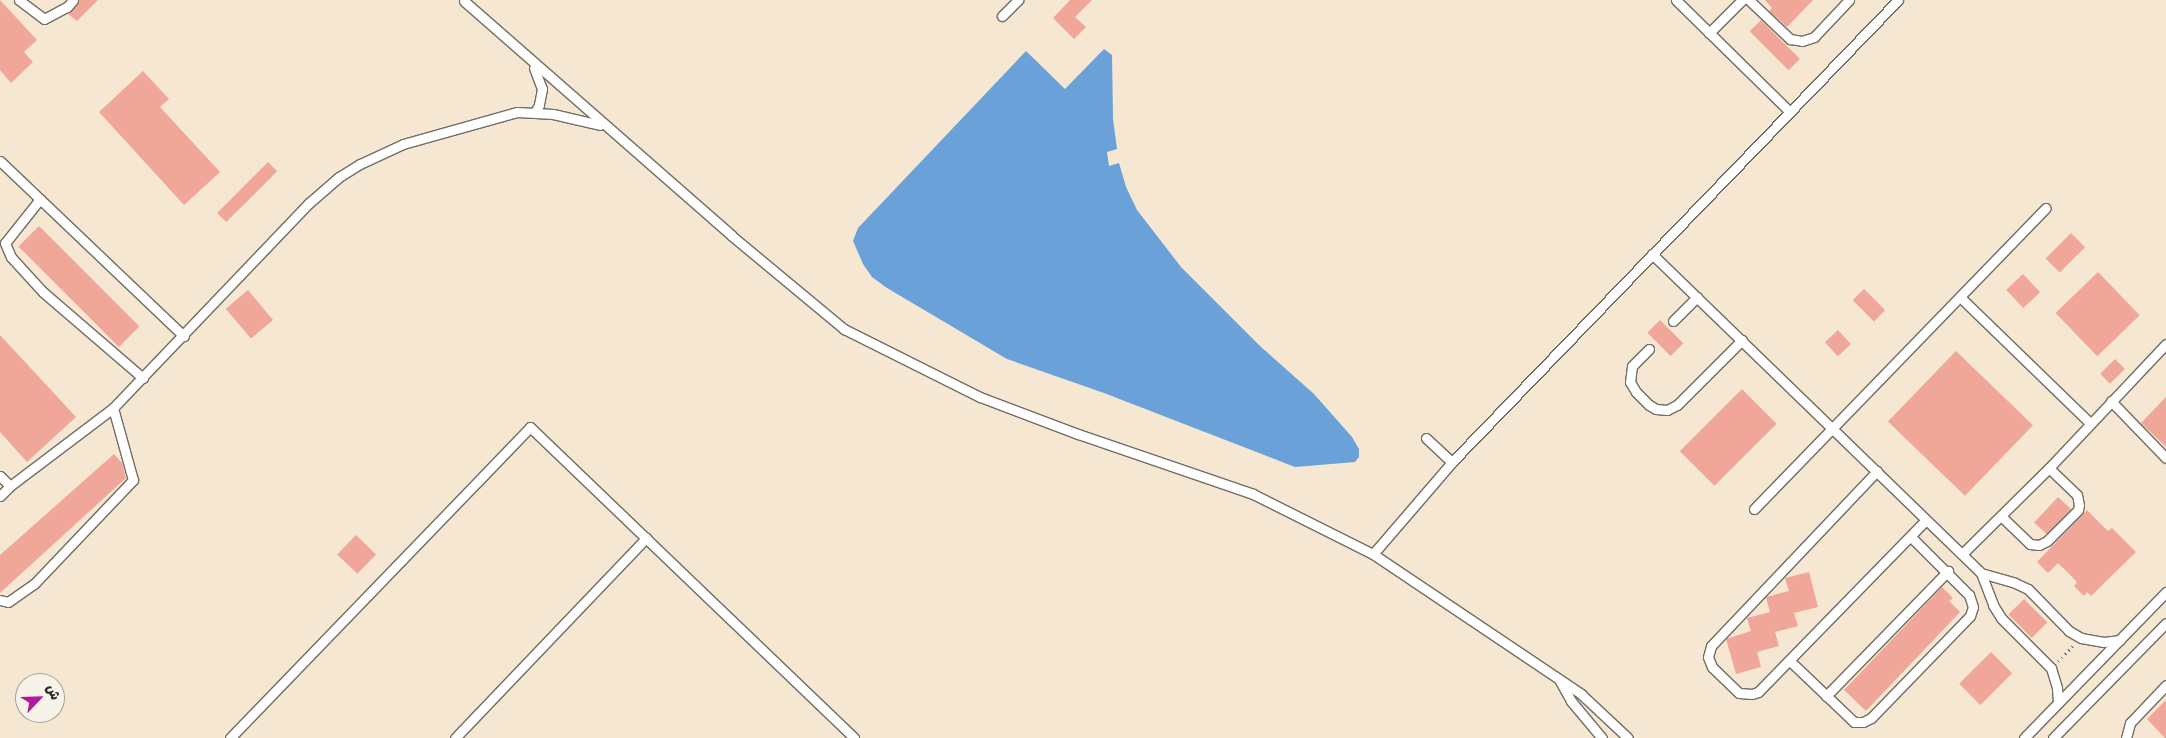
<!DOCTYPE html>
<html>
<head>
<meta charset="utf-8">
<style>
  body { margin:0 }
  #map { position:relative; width:2166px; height:738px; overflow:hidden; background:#f5e7d2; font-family:Mynerve,"Playpen Sans Arabic",sans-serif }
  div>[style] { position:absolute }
  .water>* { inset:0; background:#69a1d8 }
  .building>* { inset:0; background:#f0a799; transform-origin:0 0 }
  .path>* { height:3px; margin-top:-1.5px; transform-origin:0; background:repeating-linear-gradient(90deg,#726d65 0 1px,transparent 0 5px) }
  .roads { filter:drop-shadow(1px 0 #726d65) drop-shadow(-1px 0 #726d65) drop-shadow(0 1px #726d65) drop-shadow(0 -1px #726d65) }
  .lane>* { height:9px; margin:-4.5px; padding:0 4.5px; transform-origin:4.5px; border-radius:4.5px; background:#fff }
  span { translate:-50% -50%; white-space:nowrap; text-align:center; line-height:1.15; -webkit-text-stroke:4px #f7f3e8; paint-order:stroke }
  .north { position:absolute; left:15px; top:673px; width:50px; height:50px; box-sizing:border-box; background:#f7f3e8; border:1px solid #a5a39c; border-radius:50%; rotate:66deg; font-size:14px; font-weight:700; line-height:20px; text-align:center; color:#2b2b2b }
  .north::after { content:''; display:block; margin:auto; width:18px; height:22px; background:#b5179e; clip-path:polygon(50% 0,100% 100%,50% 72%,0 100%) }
</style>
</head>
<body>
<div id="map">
  <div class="water">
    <div style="clip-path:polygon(1104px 49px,1112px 55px,1113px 119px,1117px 149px,1107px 152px,1109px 166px,1119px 163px,1126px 187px,1137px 210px,1181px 267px,1260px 346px,1314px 394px,1352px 437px,1359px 449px,1359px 457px,1355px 462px,1295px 467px,1104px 393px,1007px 359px,887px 288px,872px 277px,863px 264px,853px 241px,858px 228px,1026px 51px,1065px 89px)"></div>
  </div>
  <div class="building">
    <div style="clip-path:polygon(0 0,37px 40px,24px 52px,33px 62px,11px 83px,0 70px)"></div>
    <div style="clip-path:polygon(79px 0,98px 0,77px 21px,68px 14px)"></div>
    <div style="clip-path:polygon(1070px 0,1092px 0,1075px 17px,1086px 27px,1074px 39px,1053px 18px)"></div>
    <div style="clip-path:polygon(1765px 0,1813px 0,1787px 27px,1769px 11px,1772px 8px)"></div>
    <div style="left:1761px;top:20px;width:55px;height:16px;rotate:45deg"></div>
    <div style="clip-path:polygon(143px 71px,169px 99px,160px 107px,220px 172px,184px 205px,99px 112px)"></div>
    <div style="left:268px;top:162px;width:13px;height:72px;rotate:45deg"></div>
    <div style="left:39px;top:226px;width:142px;height:29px;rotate:45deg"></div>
    <div style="left:2071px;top:233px;width:20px;height:36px;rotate:45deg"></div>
    <div style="left:2098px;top:272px;width:60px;height:59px;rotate:46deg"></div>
    <div style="left:2023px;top:274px;width:25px;height:23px;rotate:47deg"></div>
    <div style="left:1864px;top:289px;width:30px;height:16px;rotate:45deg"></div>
    <div style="left:248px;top:290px;width:39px;height:29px;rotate:50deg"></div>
    <div style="left:1660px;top:320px;width:33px;height:18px;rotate:45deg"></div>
    <div style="left:1838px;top:330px;width:19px;height:18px;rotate:47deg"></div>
    <div style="clip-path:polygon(0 335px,76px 417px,27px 462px,0 432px)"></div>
    <div style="left:1956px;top:351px;width:107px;height:98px;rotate:44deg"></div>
    <div style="left:2115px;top:359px;width:14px;height:21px;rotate:45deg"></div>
    <div style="left:1742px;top:389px;width:49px;height:88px;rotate:45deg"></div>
    <div style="clip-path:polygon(2166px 397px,2166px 447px,2141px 423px)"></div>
    <div style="clip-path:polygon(114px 454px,122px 463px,126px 478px,0 593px,0 555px)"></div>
    <div style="left:2058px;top:497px;width:18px;height:35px;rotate:43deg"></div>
    <div style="clip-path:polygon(2087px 510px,2108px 531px,2112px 528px,2136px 552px,2091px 596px,2087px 592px,2084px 596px,2074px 586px,2077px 582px,2058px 563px,2048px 573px,2037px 562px)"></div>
    <div style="left:356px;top:535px;width:28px;height:27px;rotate:44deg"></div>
    <div style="clip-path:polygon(1809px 572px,1818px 607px,1794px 613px,1798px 626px,1775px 632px,1779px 646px,1757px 652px,1761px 667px,1736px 674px,1726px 639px,1751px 631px,1747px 618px,1770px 612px,1766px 597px,1789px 591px,1785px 578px)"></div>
    <div style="clip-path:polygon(1942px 587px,1953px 598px,1949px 601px,1960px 612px,1866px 711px,1844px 690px)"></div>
    <div style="left:2024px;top:599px;width:33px;height:22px;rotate:45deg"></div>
    <div style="left:1991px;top:652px;width:30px;height:45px;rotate:45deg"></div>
    <div style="clip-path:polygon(2166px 700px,2166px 738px,2165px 738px,2147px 719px)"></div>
  </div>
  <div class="path">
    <div style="left:2058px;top:661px;width:21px;rotate:-45deg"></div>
  </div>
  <div class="roads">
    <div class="lane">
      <div style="left:19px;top:0;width:31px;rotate:37deg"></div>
      <div style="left:44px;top:19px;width:26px;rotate:-28deg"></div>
      <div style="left:67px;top:7px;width:9px;rotate:-49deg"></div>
      <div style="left:1676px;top:0;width:160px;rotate:44.5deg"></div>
      <div style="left:1749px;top:0;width:57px;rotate:43.6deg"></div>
      <div style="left:1790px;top:39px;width:12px;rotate:9deg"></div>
      <div style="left:1802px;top:41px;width:13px;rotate:-18deg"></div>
      <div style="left:1814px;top:37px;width:51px;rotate:-46.6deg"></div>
      <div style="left:464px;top:1px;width:356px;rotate:41.2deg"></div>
      <div style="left:732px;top:236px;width:146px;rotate:39.7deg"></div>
      <div style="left:844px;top:329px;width:152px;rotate:26.6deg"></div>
      <div style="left:980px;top:397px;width:105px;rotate:20.7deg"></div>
      <div style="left:1078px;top:434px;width:185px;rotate:18.9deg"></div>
      <div style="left:1253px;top:494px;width:134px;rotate:26.6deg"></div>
      <div style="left:1373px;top:554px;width:251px;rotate:33.9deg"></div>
      <div style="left:1581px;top:694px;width:64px;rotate:43.1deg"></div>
      <div style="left:1002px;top:16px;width:23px;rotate:-45deg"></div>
      <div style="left:1709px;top:33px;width:47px;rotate:-45deg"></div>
      <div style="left:534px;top:68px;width:22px;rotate:69deg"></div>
      <div style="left:542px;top:89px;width:16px;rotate:101deg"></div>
      <div style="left:539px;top:105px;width:8px;rotate:120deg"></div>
      <div style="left:0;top:161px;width:254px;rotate:43.6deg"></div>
      <div style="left:40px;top:199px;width:56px;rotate:128.5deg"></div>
      <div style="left:5px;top:243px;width:15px;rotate:67deg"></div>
      <div style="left:11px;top:257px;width:47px;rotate:47.6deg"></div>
      <div style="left:43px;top:292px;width:132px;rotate:40.7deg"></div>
      <div style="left:1652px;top:254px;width:458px;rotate:44.1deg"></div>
      <div style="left:1981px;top:573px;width:34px;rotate:69deg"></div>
      <div style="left:1993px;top:605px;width:15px;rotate:58deg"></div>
      <div style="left:2001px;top:618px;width:71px;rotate:45deg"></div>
      <div style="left:2051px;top:668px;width:21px;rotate:73deg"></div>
      <div style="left:2057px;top:688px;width:15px;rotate:86deg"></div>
      <div style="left:1960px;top:297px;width:181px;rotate:44.1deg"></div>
      <div style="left:1673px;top:321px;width:34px;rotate:-45deg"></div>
      <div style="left:1649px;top:349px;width:24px;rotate:135deg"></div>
      <div style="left:1632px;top:366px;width:16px;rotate:97deg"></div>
      <div style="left:1630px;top:382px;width:12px;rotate:59deg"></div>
      <div style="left:1636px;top:392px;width:18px;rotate:45deg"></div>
      <div style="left:1649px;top:405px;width:8px;rotate:30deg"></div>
      <div style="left:1656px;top:409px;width:11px;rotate:5deg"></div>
      <div style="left:1667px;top:410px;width:11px;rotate:-27deg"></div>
      <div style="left:1677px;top:405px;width:92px;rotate:-45deg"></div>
      <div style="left:2111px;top:401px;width:79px;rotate:46deg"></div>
      <div style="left:1426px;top:438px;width:35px;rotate:43deg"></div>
      <div style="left:1877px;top:471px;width:241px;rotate:133.5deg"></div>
      <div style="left:1711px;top:646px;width:11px;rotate:105deg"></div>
      <div style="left:1708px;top:657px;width:11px;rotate:68deg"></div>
      <div style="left:1712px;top:667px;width:37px;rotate:44deg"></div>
      <div style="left:1739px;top:693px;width:13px;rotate:4deg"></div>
      <div style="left:1752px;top:694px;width:6px;rotate:-18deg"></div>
      <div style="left:1758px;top:692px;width:240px;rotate:-45.7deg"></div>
      <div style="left:0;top:476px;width:14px;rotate:45deg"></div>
      <div style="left:0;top:496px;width:14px;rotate:-45deg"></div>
      <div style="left:10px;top:486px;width:129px;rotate:-37.1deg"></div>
      <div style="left:113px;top:408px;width:284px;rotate:-46.3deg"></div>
      <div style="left:309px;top:203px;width:40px;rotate:-41deg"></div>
      <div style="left:339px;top:177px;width:25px;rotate:-32deg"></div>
      <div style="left:360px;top:164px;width:47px;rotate:-24.9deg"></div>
      <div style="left:403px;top:144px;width:118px;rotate:-15.7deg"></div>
      <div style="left:517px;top:112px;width:36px;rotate:3deg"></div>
      <div style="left:553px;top:114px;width:48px;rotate:13.2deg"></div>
      <div style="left:1754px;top:509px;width:419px;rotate:-45.9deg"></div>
      <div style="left:2001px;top:516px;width:40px;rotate:44deg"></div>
      <div style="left:2030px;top:544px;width:9px;rotate:6deg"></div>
      <div style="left:2039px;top:545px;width:9px;rotate:-27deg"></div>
      <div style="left:2047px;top:541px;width:44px;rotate:-45deg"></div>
      <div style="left:2078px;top:510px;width:5px;rotate:-79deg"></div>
      <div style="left:2079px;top:505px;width:10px;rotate:-101deg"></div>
      <div style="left:2077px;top:495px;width:39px;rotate:-136deg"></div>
      <div style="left:1373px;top:554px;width:121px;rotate:-49.3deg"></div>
      <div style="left:1452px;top:462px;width:642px;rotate:-46.01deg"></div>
      <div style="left:1962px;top:554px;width:122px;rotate:-44.7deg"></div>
      <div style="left:2049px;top:468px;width:170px;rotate:-46.7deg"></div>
      <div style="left:1981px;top:573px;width:35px;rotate:16deg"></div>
      <div style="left:2015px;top:583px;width:14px;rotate:25deg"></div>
      <div style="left:2028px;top:589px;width:59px;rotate:45.7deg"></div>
      <div style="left:2069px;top:631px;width:14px;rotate:30deg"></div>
      <div style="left:2081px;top:638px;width:23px;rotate:10deg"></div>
      <div style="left:2104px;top:642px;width:16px;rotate:-7deg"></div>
      <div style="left:0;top:600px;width:8px;rotate:14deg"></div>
      <div style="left:8px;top:602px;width:32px;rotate:-35deg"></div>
      <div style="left:34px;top:584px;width:144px;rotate:-46.4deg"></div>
      <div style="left:133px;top:480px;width:75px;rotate:-105.5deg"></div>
      <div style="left:1790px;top:661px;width:88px;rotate:43.6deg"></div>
      <div style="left:1854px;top:722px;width:9px"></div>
      <div style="left:1863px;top:722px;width:9px;rotate:-27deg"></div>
      <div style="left:1871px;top:718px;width:142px;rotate:-45.9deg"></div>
      <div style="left:1970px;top:616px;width:9px;rotate:-72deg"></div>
      <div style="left:1973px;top:607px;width:13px;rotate:-108deg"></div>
      <div style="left:1969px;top:595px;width:82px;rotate:-135deg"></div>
      <div style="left:1560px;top:681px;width:23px;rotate:61deg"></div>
      <div style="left:1571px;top:701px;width:48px;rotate:50deg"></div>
      <div style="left:1826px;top:696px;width:175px;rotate:-45.7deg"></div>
      <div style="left:230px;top:738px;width:432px;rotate:-46deg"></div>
      <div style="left:530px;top:427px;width:449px;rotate:43.8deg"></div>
      <div style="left:455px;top:738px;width:277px;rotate:-46.3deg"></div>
      <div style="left:2024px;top:738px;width:204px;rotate:-45.8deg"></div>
      <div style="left:2053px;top:738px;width:161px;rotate:-45.5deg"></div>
      <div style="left:2126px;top:738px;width:16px;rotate:-75deg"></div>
      <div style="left:2130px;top:723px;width:52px;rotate:-46.5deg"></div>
    </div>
  </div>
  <div class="north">ش</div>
</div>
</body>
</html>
